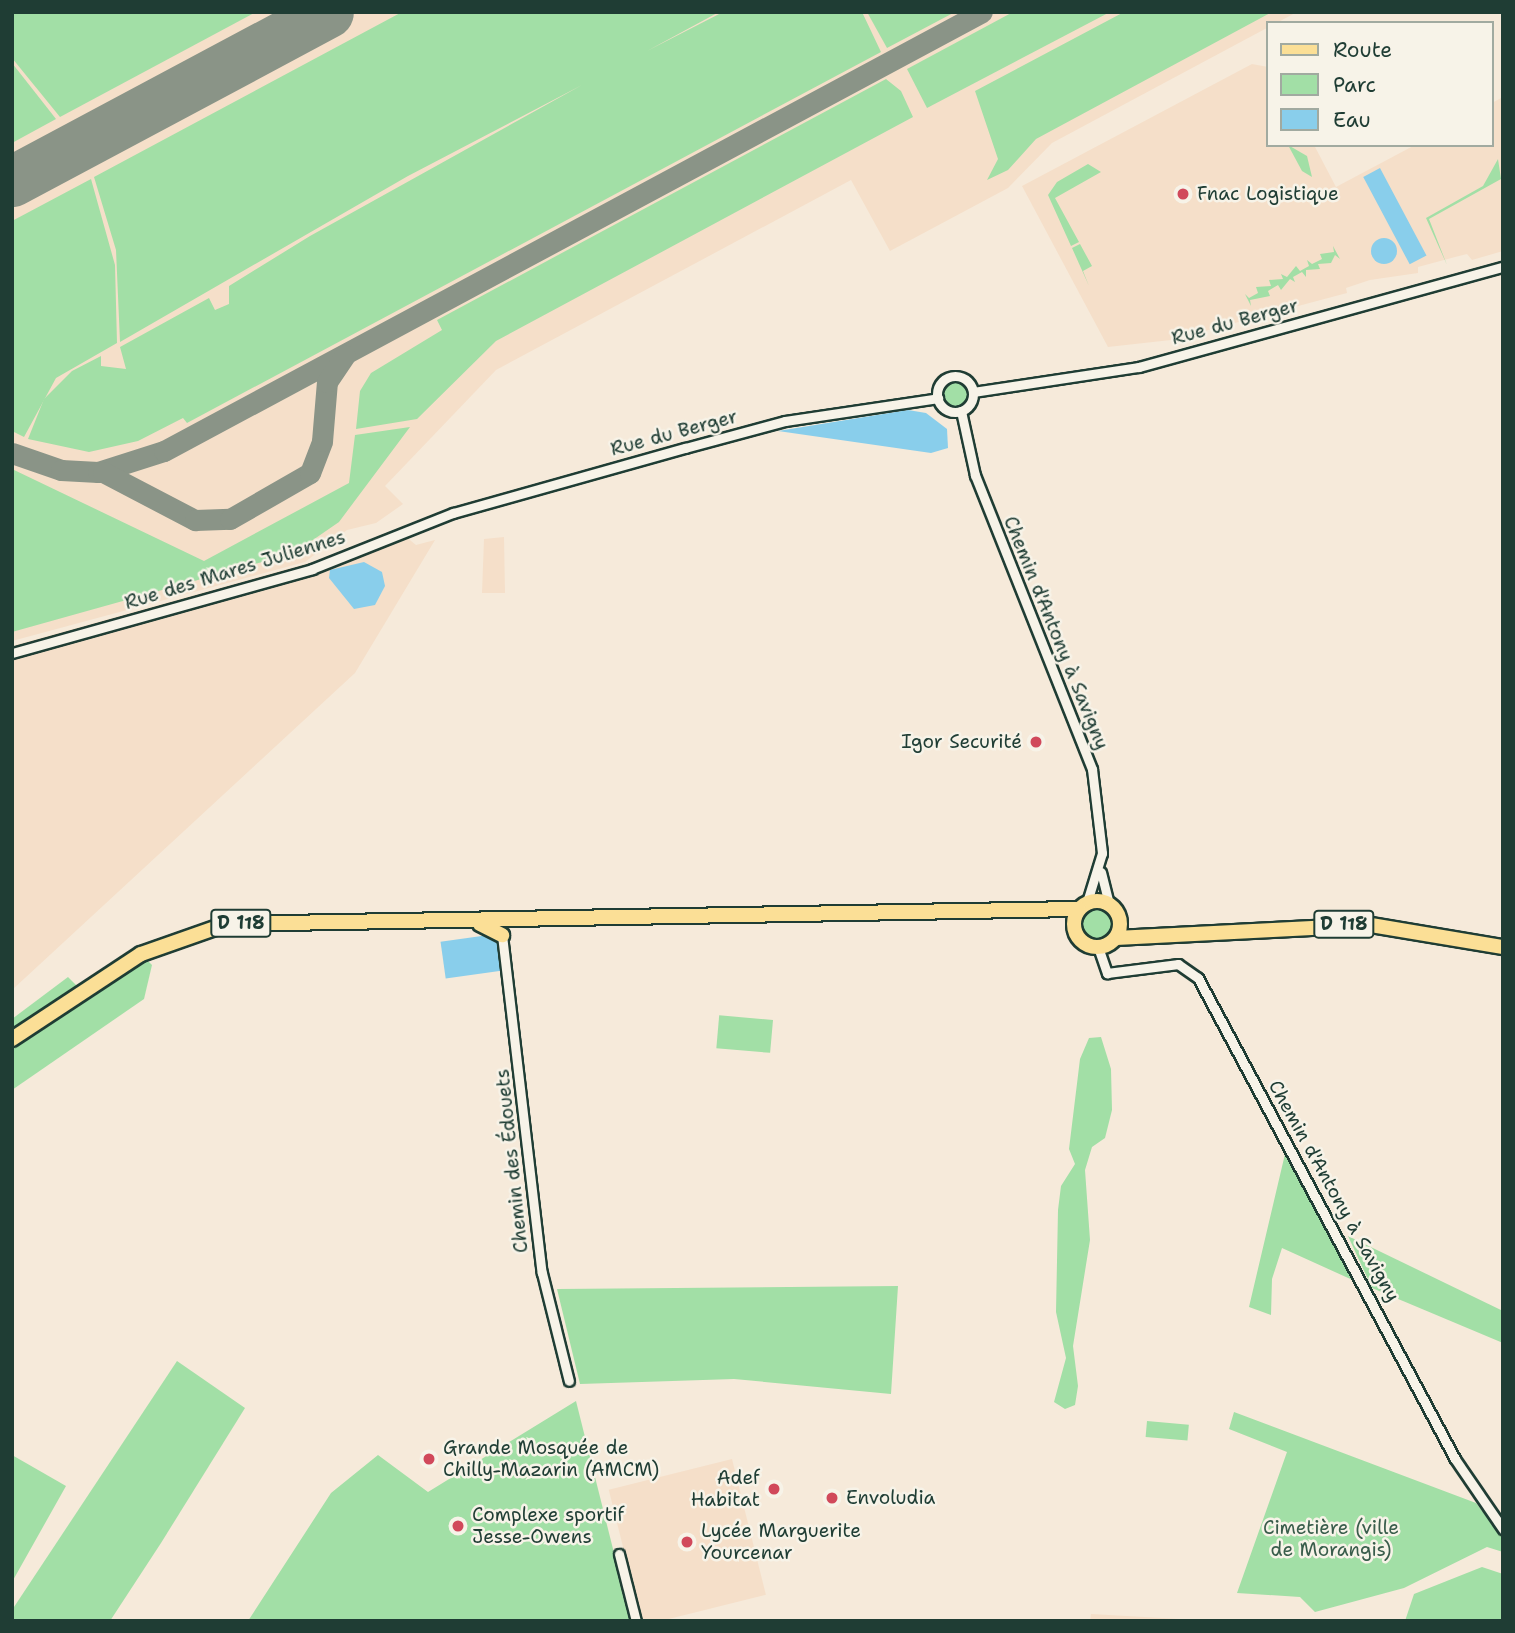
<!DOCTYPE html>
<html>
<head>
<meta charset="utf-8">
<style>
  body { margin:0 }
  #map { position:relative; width:1515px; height:1633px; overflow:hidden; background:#f6eada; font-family:"Shantell Sans",sans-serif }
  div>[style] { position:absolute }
  .built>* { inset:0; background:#f5dfc9; transform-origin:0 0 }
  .green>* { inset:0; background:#a2dfa6; transform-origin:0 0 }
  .round { border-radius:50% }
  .water>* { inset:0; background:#89ceeb; transform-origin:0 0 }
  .taxiway>* { height:21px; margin:-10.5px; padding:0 10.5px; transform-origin:10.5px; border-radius:10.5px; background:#8a9487 }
  .runway>* { height:51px; margin:-25.5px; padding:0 25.5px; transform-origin:25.5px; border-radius:25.5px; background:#8a9487 }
  .roads { filter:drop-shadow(2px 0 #1f3d34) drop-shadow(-2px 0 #1f3d34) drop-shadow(0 2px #1f3d34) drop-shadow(0 -2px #1f3d34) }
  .street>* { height:9px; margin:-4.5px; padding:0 4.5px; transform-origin:4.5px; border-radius:4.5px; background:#f7f3e8 }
  .street>.ring { margin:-4.5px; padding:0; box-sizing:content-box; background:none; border:9px solid #f7f3e8; border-radius:50% }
  .primary>* { height:14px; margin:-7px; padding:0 7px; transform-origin:7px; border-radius:7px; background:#fbdf96 }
  .primary>.ring { margin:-7px; padding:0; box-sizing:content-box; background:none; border:14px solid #fbdf96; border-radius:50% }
  .dots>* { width:19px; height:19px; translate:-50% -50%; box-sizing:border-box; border:4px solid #f7f3e8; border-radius:50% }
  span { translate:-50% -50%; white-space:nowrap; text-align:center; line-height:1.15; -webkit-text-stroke:5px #f7f3e8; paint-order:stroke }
  .shield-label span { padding:2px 5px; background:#f7f3e8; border:2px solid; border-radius:5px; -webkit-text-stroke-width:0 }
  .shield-label { font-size:18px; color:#1f3d34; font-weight:700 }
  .poi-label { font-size:19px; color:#1f3d34 }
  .left { translate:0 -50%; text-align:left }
  .right { translate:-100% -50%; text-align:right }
  .street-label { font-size:19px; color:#1f3d34 }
  .park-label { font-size:19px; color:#395d4b }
  .frame { position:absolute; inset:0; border:14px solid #1f3d34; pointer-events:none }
  .legend { position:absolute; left:1266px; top:21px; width:228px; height:126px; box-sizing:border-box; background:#f7f3e8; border:2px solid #a1aaa0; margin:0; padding:9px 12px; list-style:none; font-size:21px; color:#1f3d34 }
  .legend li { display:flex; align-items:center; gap:14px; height:35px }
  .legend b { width:35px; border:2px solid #a1aaa0 }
</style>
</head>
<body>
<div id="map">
  <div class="built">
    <div style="clip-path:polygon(12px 12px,1297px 12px,1052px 143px,1008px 188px,890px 251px,851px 180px,496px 370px,385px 486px,403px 504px,376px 523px,347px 530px,305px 562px,12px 641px)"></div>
    <div style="clip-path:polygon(1252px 64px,1268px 67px,1268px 145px,1314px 145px,1336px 187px,1415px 145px,1492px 145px,1492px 103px,1503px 97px,1503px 251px,1472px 260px,1467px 254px,1455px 257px,1418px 267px,1418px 273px,1370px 280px,1346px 288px,1347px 293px,1171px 340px,1108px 347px,1022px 186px)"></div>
    <div style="clip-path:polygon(405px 536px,416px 545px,435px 540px,355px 673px,12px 990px,12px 646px)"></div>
    <div style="clip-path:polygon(504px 537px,505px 593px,482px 593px,484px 539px)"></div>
    <div style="left:732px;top:1459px;width:140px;height:127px;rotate:76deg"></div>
    <div style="clip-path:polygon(1091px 1614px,1215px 1621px,1090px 1621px)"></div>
  </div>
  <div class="green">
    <div style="clip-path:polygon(12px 12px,256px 12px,60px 117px,12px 58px)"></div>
    <div style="clip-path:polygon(402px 12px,719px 12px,647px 51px,723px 12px,862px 12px,881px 52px,187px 423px,183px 418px,138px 441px,89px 452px,28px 439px,44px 399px,72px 371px,101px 356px,101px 366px,126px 369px,120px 347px,209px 298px,215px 310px,229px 304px,229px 286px,310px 236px,582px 85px,408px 176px,120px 342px,116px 250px,94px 177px)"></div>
    <div style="clip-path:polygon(867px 12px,955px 12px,887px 48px)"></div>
    <div style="clip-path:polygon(1013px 12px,1110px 12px,927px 108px,907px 69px)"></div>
    <div style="clip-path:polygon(1124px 12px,1272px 12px,1036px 139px,1008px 170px,987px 180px,998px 159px,975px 91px)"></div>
    <div style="clip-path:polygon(12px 63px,56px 119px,12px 143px)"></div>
    <div style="clip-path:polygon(886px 79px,901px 91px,913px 117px,496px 341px,417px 419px,356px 429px,360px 391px,371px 373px,442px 330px,437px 320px)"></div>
    <div style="clip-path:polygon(1288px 145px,1307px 156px,1312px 177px,1302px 171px)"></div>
    <div style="clip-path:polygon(1498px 159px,1501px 179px,1429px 219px,1447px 265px,1426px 218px,1483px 186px)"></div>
    <div style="clip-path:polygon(1088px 164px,1101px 172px,1055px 198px,1079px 242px,1071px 246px,1048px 195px,1057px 182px)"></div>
    <div style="clip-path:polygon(91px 179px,115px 265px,117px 343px,56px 378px,24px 437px,12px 431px,12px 221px)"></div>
    <div style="clip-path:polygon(1080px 244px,1092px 266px,1083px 271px,1089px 286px,1072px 248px)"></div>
    <div style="clip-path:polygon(1333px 246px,1340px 259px,1335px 255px,1331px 263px,1318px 264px,1320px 269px,1306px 270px,1306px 277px,1302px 272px,1293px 277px,1295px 282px,1290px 279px,1281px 290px,1278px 285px,1268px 291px,1270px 296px,1250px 300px,1251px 306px,1245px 294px,1249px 298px,1258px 293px,1256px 287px,1271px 286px,1269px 280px,1283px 279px,1281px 274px,1287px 277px,1296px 266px,1300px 271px,1309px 266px,1307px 260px,1312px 264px,1322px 259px,1320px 254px,1334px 252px)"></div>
    <div class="round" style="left:944px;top:382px;width:24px;height:24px"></div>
    <div style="clip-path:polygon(410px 427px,339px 522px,294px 553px,12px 632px,12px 469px,204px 561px,349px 483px,355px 435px)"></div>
    <div class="round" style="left:1079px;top:906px;width:36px;height:36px"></div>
    <div style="clip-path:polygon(145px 958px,152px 965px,144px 999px,12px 1090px,12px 1049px)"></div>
    <div style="clip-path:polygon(68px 977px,79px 988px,12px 1032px,12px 1019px)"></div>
    <div style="left:773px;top:1020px;width:33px;height:54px;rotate:95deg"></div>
    <div style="clip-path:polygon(1101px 1037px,1111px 1069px,1112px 1110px,1105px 1138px,1092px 1147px,1085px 1170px,1090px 1240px,1073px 1346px,1078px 1386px,1075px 1405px,1065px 1409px,1054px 1402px,1066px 1358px,1056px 1312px,1058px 1210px,1061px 1186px,1075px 1164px,1069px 1149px,1080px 1059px,1089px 1038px)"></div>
    <div style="clip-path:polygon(1285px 1154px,1359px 1278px,1357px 1282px,1282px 1248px,1272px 1279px,1271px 1315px,1249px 1307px)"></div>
    <div style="clip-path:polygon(1348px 1236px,1503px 1311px,1503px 1343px,1372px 1288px)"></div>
    <div style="clip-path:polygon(898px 1286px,891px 1394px,734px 1379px,580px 1384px,557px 1289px)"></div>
    <div style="clip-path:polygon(177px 1361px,245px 1408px,161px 1543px,110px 1621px,12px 1621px,12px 1610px)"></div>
    <div style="clip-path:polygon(576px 1401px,631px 1621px,248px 1621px,331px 1493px,378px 1455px,428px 1492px)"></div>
    <div style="clip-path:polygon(1234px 1412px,1476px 1503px,1503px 1538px,1503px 1552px,1487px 1547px,1404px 1588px,1315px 1612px,1300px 1597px,1237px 1593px,1287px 1452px,1229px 1429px)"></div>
    <div style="left:1147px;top:1421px;width:42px;height:16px;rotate:5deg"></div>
    <div style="clip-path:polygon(12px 1455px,66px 1486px,12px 1582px)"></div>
    <div style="clip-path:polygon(1482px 1567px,1503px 1574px,1503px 1621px,1405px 1621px,1414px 1594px)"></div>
  </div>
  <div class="water">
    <div style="left:1380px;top:168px;width:99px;height:19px;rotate:62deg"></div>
    <div class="round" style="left:1371px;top:238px;width:26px;height:26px"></div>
    <div style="clip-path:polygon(908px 410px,926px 413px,947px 429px,948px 448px,931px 453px,778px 431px)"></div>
    <div style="clip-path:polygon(364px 562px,382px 572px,385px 586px,375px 605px,354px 609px,329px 578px,330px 570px)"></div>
    <div style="left:496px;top:934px;width:37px;height:56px;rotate:82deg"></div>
  </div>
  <div class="taxiway">
    <div style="left:12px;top:181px;width:2px;rotate:-27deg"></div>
    <div style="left:12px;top:453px;width:52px;rotate:19.1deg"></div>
    <div style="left:61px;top:470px;width:37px;rotate:3deg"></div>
    <div style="left:98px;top:472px;width:69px;rotate:-17.7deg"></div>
    <div style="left:164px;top:451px;width:928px;rotate:-28.22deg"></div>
    <div style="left:103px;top:472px;width:104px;rotate:27.6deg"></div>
    <div style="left:195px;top:520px;width:35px;rotate:-2deg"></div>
    <div style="left:230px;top:519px;width:92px;rotate:-29.9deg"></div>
    <div style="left:310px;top:473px;width:34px;rotate:-69deg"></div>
    <div style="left:322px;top:441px;width:59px;rotate:-85.2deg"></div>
    <div style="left:327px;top:382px;width:32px;rotate:-56deg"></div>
  </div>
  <div class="runway">
    <div style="left:12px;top:181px;width:358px;rotate:-28.1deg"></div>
  </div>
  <div class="roads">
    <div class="street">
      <div class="ring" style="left:937px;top:376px;width:27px;height:27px"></div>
      <div style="left:973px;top:392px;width:168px;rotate:-8.6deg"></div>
      <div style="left:1139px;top:367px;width:377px;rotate:-15.4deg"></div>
      <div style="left:961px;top:411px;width:66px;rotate:77.7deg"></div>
      <div style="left:975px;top:475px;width:316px;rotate:68.3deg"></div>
      <div style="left:1092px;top:769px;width:85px;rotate:83.2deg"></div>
      <div style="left:1102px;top:853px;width:51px;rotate:107deg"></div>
      <div style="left:12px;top:653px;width:312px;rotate:-15.6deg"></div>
      <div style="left:312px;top:569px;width:152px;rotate:-21.7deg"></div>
      <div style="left:453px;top:513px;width:241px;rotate:-15.7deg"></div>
      <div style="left:685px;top:448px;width:104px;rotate:-15.1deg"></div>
      <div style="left:785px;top:421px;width:155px;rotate:-8.5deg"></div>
      <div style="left:1101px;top:872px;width:33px;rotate:76deg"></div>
      <div style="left:502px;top:935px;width:340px;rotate:83.3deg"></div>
      <div style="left:542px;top:1273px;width:111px;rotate:76deg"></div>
      <div style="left:1098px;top:947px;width:28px;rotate:71deg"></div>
      <div style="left:1107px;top:973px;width:72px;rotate:-7.2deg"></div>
      <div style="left:1178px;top:964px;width:24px;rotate:35deg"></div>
      <div style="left:1198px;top:978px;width:545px;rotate:61.88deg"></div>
      <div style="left:1455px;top:1459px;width:85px;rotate:55.6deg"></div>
      <div style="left:619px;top:1554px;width:69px;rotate:75.8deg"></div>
    </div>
    <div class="primary">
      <div class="ring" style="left:1074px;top:901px;width:32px;height:32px"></div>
      <div style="left:480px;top:924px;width:25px;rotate:27deg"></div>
      <div style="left:1116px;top:938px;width:255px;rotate:-2.9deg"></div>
      <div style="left:1371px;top:925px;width:134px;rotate:9.5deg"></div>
      <div style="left:12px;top:1039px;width:154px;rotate:-33.4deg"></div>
      <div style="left:141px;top:954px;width:90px;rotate:-19.4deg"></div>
      <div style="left:226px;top:924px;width:853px;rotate:-1.01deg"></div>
    </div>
  </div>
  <div class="dots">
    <div style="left:1183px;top:194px;background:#d1495b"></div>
    <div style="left:1036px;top:742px;background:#d1495b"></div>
    <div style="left:429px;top:1459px;background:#d1495b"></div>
    <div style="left:774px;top:1489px;background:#d1495b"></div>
    <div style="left:832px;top:1498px;background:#d1495b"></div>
    <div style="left:458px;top:1526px;background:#d1495b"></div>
    <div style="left:687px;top:1542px;background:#d1495b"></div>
  </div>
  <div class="shield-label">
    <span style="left:241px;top:923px">D 118</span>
    <span style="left:1344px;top:924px">D 118</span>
  </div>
  <div class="poi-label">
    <span class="left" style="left:1197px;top:194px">Fnac Logistique</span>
    <span class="right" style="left:1022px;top:742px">Igor Securité</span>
    <span class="left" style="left:443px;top:1459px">Grande Mosquée de<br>Chilly-Mazarin (AMCM)</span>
    <span class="right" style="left:760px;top:1489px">Adef<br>Habitat</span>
    <span class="left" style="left:846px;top:1498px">Envoludia</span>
    <span class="left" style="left:472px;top:1526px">Complexe sportif<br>Jesse-Owens</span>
    <span class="left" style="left:701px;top:1542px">Lycée Marguerite<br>Yourcenar</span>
  </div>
  <div class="street-label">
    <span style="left:1235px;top:322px;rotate:-15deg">Rue du Berger</span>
    <span style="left:674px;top:433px;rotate:-15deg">Rue du Berger</span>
    <span style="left:235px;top:570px;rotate:-17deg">Rue des Mares Juliennes</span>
    <span style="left:1056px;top:633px;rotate:68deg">Chemin d'Antony à Savigny</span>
    <span style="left:512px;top:1161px;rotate:-96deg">Chemin des Édouets</span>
    <span style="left:1334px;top:1191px;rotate:61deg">Chemin d'Antony à Savigny</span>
  </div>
  <div class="park-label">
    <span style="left:1331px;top:1539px">Cimetière (ville<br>de Morangis)</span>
  </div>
  <div class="frame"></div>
  <ul class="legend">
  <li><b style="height:9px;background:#fbdf96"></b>Route</li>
  <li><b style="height:19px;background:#a2dfa6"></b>Parc</li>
  <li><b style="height:19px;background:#89ceeb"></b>Eau</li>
  </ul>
</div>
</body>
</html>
